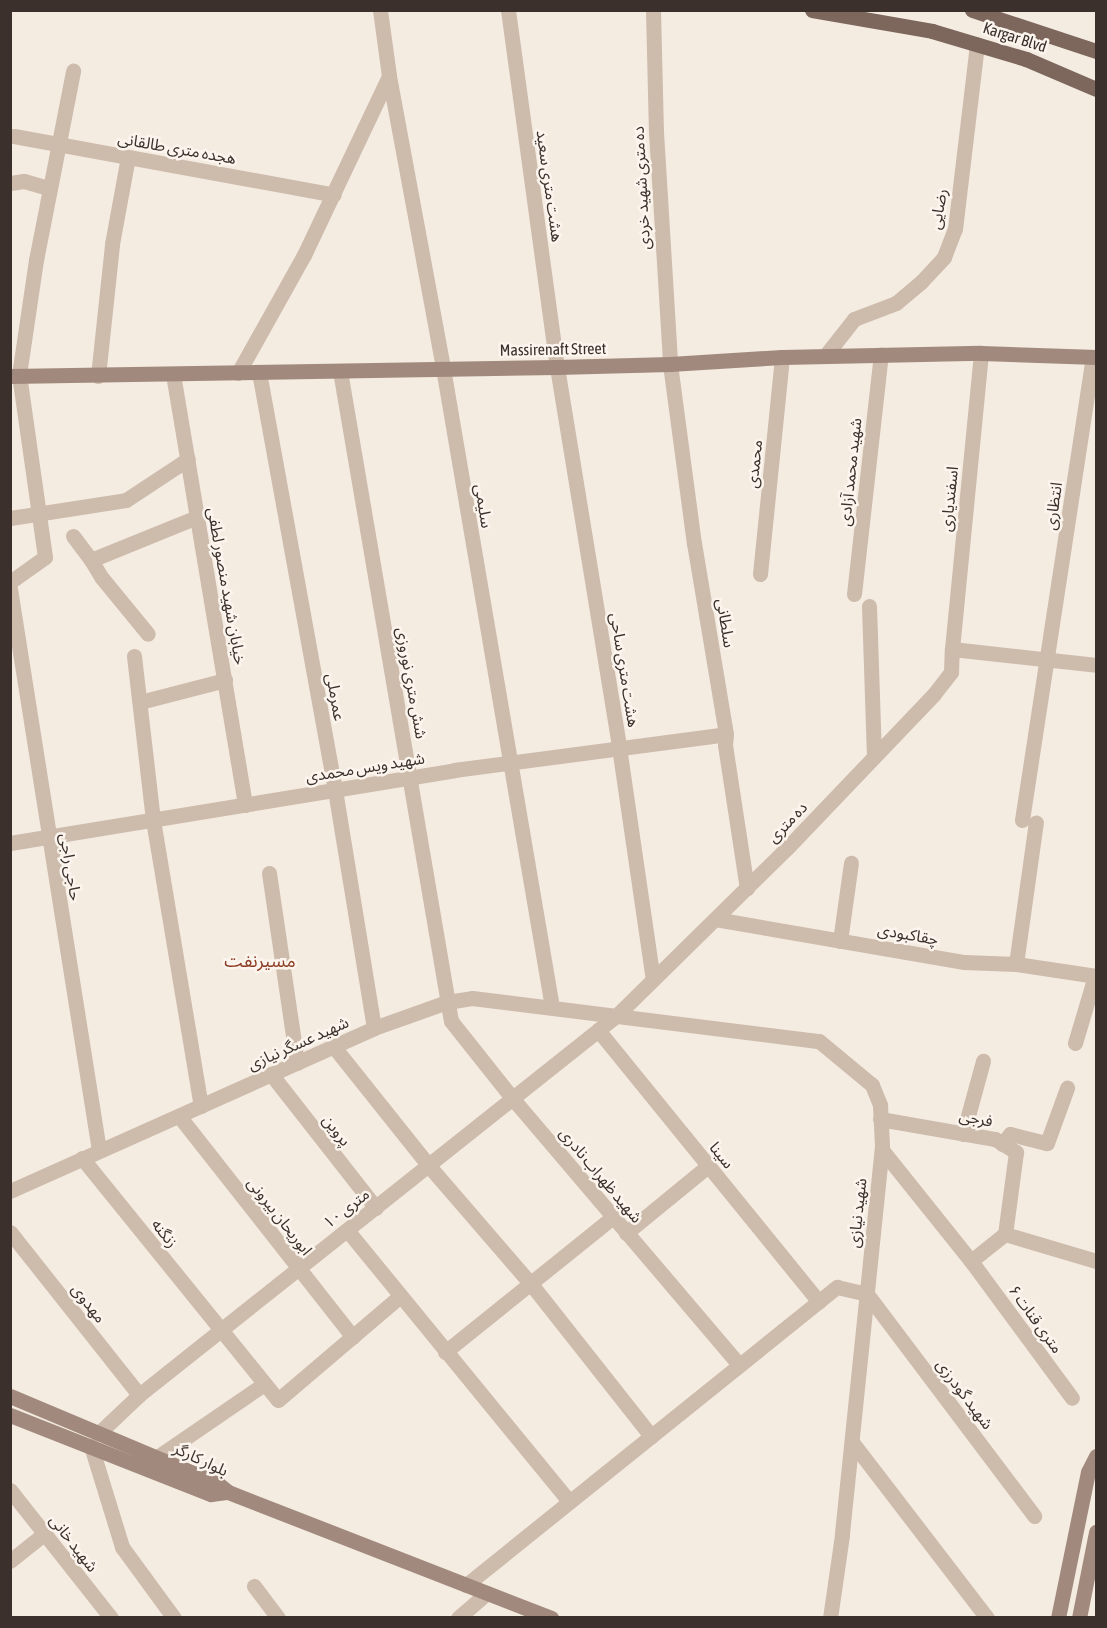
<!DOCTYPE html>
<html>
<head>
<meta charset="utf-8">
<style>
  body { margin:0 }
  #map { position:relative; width:1107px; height:1628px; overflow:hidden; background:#f4ebe1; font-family:"Asap Condensed","Noto Sans Arabic",sans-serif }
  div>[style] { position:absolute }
  .street>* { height:15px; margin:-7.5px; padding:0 7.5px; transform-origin:7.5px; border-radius:7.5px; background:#cdbbac }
  .secondary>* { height:15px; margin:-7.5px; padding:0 7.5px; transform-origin:7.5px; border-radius:7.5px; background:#a18a7d }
  .primary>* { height:15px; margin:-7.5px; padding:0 7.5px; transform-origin:7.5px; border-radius:7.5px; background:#7d675c }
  span { translate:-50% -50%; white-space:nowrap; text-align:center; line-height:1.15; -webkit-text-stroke:5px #fbf5ee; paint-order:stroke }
  .street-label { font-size:16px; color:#3b302b }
  .neighbourhood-label { font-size:18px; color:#8c3b22 }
  .frame { position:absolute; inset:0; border:12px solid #3b302b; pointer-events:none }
</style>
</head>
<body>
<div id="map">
  <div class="street">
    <div style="left:380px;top:10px;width:67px;rotate:82.2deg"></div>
    <div style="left:389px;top:76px;width:297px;rotate:79.5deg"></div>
    <div style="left:443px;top:368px;width:648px;rotate:80.32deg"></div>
    <div style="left:508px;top:10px;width:360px;rotate:82.2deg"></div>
    <div style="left:557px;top:367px;width:385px;rotate:80.7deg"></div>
    <div style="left:619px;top:747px;width:234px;rotate:81.7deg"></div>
    <div style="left:653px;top:10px;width:122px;rotate:88.6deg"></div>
    <div style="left:656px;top:132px;width:232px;rotate:86.5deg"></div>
    <div style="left:670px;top:364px;width:181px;rotate:82.4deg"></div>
    <div style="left:694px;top:543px;width:194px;rotate:80.5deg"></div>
    <div style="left:726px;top:734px;width:11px;rotate:95deg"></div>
    <div style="left:725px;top:745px;width:145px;rotate:81.3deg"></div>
    <div style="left:14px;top:136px;width:325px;rotate:10.4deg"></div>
    <div style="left:10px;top:183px;width:14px;rotate:-8deg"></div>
    <div style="left:24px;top:181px;width:26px;rotate:16deg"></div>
    <div style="left:825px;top:356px;width:47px;rotate:-51.9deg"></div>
    <div style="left:854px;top:319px;width:45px;rotate:-20.9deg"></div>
    <div style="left:896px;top:303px;width:33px;rotate:-40deg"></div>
    <div style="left:921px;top:282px;width:34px;rotate:-47deg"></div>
    <div style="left:944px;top:257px;width:30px;rotate:-69deg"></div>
    <div style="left:955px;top:229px;width:186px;rotate:-83.2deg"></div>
    <div style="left:340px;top:371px;width:659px;rotate:80.31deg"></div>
    <div style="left:451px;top:1021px;width:100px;rotate:51.5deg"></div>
    <div style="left:513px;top:1099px;width:349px;rotate:49.6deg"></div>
    <div style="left:259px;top:372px;width:425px;rotate:79.7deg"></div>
    <div style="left:335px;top:790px;width:241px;rotate:80.7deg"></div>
    <div style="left:238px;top:373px;width:135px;rotate:-60.8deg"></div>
    <div style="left:304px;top:255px;width:198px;rotate:-64.6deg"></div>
    <div style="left:173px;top:374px;width:437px;rotate:80.5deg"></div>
    <div style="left:98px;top:376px;width:133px;rotate:-83.9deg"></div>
    <div style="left:112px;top:244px;width:88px;rotate:-79.6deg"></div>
    <div style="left:10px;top:518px;width:117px;rotate:-8.8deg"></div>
    <div style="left:126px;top:500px;width:74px;rotate:-33.5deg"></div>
    <div style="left:73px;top:536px;width:30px;rotate:53deg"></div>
    <div style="left:91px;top:560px;width:114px;rotate:-22.1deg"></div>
    <div style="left:91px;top:560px;width:21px;rotate:59deg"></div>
    <div style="left:102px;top:578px;width:72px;rotate:50.6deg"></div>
    <div style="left:760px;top:574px;width:218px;rotate:-84.2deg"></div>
    <div style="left:10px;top:582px;width:43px;rotate:-35.5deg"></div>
    <div style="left:45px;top:557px;width:184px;rotate:-98.1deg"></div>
    <div style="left:19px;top:375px;width:116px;rotate:-81.6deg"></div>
    <div style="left:36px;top:260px;width:193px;rotate:-78.9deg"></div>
    <div style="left:10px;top:589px;width:568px;rotate:80.99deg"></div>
    <div style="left:854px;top:594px;width:241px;rotate:-83.6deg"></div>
    <div style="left:869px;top:606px;width:151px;rotate:88.1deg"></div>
    <div style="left:952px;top:649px;width:297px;rotate:-84.4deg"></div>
    <div style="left:134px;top:656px;width:165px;rotate:83.4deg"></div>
    <div style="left:153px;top:820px;width:290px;rotate:80.5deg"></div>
    <div style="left:140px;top:702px;width:88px;rotate:-14.5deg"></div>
    <div style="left:1022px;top:820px;width:468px;rotate:-81.3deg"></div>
    <div style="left:10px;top:843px;width:450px;rotate:-9.3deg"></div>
    <div style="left:454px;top:770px;width:274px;rotate:-7.5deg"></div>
    <div style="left:269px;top:873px;width:192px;rotate:81.6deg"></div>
    <div style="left:715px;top:919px;width:253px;rotate:9.8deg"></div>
    <div style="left:964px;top:962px;width:52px;rotate:2.2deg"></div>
    <div style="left:1016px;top:964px;width:81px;rotate:8.5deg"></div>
    <div style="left:840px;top:941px;width:79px;rotate:-82deg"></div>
    <div style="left:1016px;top:964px;width:143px;rotate:-82deg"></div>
    <div style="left:598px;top:1030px;width:350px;rotate:50.9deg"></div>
    <div style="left:1075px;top:1043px;width:70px;rotate:-73.4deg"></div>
    <div style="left:334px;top:1047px;width:152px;rotate:51.4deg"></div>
    <div style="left:429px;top:1166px;width:156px;rotate:49.2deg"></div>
    <div style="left:531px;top:1284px;width:194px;rotate:51.7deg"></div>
    <div style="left:271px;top:1074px;width:170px;rotate:51.9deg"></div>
    <div style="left:179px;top:1116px;width:281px;rotate:51.8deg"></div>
    <div style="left:880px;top:1119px;width:117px;rotate:9.9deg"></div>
    <div style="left:995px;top:1139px;width:25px;rotate:32deg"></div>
    <div style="left:1016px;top:1152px;width:83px;rotate:97.6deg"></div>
    <div style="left:963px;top:1134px;width:76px;rotate:-74.7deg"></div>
    <div style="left:1002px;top:1144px;width:13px;rotate:-51deg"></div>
    <div style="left:1010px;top:1134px;width:38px;rotate:14deg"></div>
    <div style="left:1047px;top:1143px;width:59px;rotate:-70deg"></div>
    <div style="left:882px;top:1150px;width:142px;rotate:51.3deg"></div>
    <div style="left:971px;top:1261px;width:170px;rotate:53.6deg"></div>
    <div style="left:82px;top:1158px;width:311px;rotate:51deg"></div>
    <div style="left:278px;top:1400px;width:160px;rotate:-40.4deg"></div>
    <div style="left:10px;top:1191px;width:399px;rotate:-24.1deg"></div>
    <div style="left:374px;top:1028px;width:77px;rotate:-19.6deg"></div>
    <div style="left:447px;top:1002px;width:25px;rotate:-9deg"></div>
    <div style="left:472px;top:998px;width:350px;rotate:7.1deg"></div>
    <div style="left:819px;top:1041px;width:69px;rotate:39.7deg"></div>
    <div style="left:872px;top:1085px;width:22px;rotate:68deg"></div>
    <div style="left:880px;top:1105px;width:41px;rotate:87.2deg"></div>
    <div style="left:882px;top:1146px;width:391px;rotate:95.9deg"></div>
    <div style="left:842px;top:1535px;width:84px;rotate:98.2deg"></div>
    <div style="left:347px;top:1230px;width:350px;rotate:50.7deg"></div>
    <div style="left:10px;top:1232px;width:208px;rotate:51.6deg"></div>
    <div style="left:626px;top:1233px;width:106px;rotate:-39.3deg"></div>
    <div style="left:971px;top:1261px;width:43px;rotate:-38.5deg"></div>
    <div style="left:1005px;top:1234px;width:95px;rotate:16.5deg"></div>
    <div style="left:445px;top:1352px;width:216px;rotate:-38.8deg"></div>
    <div style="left:100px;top:1432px;width:54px;rotate:-43.5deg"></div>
    <div style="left:139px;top:1395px;width:611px;rotate:-38.48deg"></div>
    <div style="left:617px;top:1015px;width:238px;rotate:-44.5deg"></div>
    <div style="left:787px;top:848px;width:213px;rotate:-46.3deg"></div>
    <div style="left:934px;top:694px;width:28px;rotate:-52deg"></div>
    <div style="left:951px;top:672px;width:23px;rotate:-88deg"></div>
    <div style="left:952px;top:649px;width:145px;rotate:6.3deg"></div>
    <div style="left:852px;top:1442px;width:222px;rotate:52.5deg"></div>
    <div style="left:91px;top:1446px;width:106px;rotate:72.9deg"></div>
    <div style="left:122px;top:1547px;width:88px;rotate:53.8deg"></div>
    <div style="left:156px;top:1458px;width:131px;rotate:-34.4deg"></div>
    <div style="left:10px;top:1490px;width:163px;rotate:51.7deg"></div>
    <div style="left:10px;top:1561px;width:43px;rotate:-38.5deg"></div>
    <div style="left:466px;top:1585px;width:476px;rotate:-38.8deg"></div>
    <div style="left:837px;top:1287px;width:31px;rotate:13deg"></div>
    <div style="left:867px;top:1294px;width:278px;rotate:53deg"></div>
    <div style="left:254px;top:1586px;width:40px;rotate:53deg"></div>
    <div style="left:458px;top:1618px;width:38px;rotate:-41deg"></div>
  </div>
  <div class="secondary">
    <div style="left:10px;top:376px;width:547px;rotate:-0.94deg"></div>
    <div style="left:557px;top:367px;width:113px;rotate:-1.5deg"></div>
    <div style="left:670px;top:364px;width:112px;rotate:-3.6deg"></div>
    <div style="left:782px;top:357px;width:199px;rotate:-1.2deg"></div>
    <div style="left:981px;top:353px;width:115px;rotate:2deg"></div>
    <div style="left:10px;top:1396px;width:225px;rotate:22.8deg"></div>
    <div style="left:217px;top:1483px;width:14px;rotate:39deg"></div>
    <div style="left:228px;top:1492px;width:347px;rotate:21.3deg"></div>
    <div style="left:10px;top:1415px;width:216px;rotate:21.5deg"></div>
    <div style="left:211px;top:1494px;width:17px;rotate:-7deg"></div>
    <div style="left:1058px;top:1618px;width:149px;rotate:-78.4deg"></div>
    <div style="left:1088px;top:1472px;width:18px;rotate:-63deg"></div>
    <div style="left:1079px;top:1618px;width:88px;rotate:-78.8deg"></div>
  </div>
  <div class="primary">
    <div style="left:812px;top:10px;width:122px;rotate:9.9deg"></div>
    <div style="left:932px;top:31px;width:98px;rotate:16.6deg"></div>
    <div style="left:1026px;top:59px;width:76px;rotate:23.2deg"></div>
    <div style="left:972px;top:10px;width:131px;rotate:18.3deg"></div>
  </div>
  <div class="street-label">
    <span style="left:1015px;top:37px;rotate:18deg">Kargar Blvd</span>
    <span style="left:177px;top:148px;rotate:10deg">هجده متری طالقانی</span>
    <span style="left:550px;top:186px;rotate:82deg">هشت متری سعید</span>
    <span style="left:641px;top:188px;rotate:-93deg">ده متری شهید خردی</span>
    <span style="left:938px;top:209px;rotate:-80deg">رضایی</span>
    <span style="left:553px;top:349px;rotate:-1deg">Massirenaft Street</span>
    <span style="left:754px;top:464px;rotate:-84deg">محمدی</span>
    <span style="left:850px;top:472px;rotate:-84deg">شهید محمد آزادی</span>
    <span style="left:949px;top:499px;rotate:-84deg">اسفندیاری</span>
    <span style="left:484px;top:506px;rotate:81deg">سلیمی</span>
    <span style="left:1053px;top:506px;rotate:-82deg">انتظاری</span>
    <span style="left:227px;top:586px;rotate:80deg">خیابان شهید منصور لطفی</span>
    <span style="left:726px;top:623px;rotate:81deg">سلطانی</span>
    <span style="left:625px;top:670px;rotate:81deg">هشت متری ساحی</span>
    <span style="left:412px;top:683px;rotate:80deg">شش متری نوروزی</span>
    <span style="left:336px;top:697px;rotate:80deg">عمرملی</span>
    <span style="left:365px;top:767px;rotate:-9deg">شهید ویس محمدی</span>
    <span style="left:787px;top:822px;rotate:-46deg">ده متری</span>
    <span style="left:71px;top:867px;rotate:81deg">حاجی راجی</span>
    <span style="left:908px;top:934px;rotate:10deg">چقاکبودی</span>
    <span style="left:298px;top:1043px;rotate:-24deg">شهید عسگر نیازی</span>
    <span style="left:976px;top:1118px;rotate:11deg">فرجی</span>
    <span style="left:337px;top:1130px;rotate:52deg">پروین</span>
    <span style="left:722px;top:1155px;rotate:51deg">سینا</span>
    <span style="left:601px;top:1175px;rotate:50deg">شهید ظهراب نادری</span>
    <span style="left:346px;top:1208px;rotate:-38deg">۱۰ متری</span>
    <span style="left:857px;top:1213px;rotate:-84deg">شهید نیازی</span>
    <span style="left:280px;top:1216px;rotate:52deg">ابوریحان بیرونی</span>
    <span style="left:165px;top:1233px;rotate:51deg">زنگنه</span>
    <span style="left:89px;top:1303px;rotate:52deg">مهدوی</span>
    <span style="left:1036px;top:1319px;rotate:54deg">۶ متری قنات</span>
    <span style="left:965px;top:1394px;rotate:53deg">شهید گودرزی</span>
    <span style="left:201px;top:1459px;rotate:25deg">بلوار کارگر</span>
    <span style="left:74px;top:1543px;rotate:52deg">شهید خانی</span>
  </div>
  <div class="neighbourhood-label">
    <span style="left:260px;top:961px">مسیرنفت</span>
  </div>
  <div class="frame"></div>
</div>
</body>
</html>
